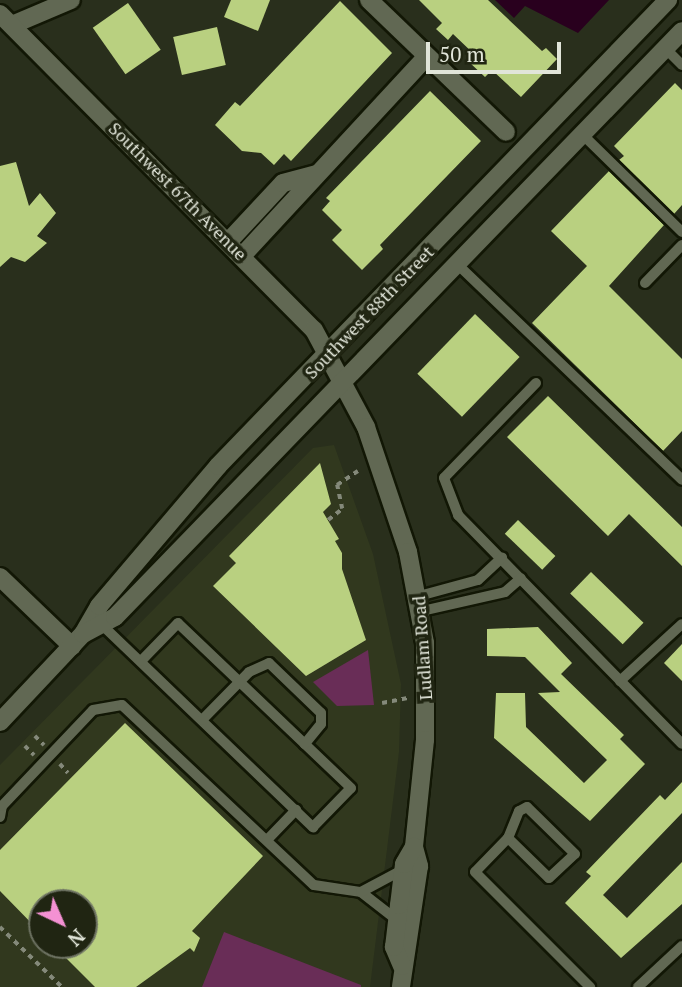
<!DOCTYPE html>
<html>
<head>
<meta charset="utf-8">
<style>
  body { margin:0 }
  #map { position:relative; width:682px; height:987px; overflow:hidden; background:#292f1c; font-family:"PT Serif",serif }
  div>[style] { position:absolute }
  .built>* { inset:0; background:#31381e }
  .green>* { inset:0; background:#692d57 }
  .water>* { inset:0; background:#29001e }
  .building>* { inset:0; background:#b9d080; transform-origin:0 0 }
  .path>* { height:3.5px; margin-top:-1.75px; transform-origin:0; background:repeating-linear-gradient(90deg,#84897a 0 5px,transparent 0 10px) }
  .roads { filter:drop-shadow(2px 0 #121705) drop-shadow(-2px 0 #121705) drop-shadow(0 2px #121705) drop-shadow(0 -2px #121705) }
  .lane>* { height:10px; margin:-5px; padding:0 5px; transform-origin:5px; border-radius:5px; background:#616853 }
  .street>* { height:18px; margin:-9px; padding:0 9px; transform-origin:9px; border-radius:9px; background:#616853 }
  .secondary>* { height:18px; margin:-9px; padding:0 9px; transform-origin:9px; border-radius:9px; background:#616853 }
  span { translate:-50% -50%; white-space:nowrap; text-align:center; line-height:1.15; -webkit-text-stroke:7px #202512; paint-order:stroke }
  .street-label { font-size:18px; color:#e1e5d9 }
  .north { position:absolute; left:28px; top:889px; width:70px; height:70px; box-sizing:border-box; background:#202512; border:2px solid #6d7262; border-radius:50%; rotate:136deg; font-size:19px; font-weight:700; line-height:28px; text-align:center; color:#e1e5d9 }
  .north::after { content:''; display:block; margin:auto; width:24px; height:32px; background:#f491d3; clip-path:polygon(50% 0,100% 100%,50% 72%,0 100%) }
  .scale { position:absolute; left:426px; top:42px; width:135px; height:32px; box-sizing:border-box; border:4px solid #e1e5d9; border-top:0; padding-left:9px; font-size:21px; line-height:24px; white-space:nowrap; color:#e1e5d9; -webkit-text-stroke:5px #202512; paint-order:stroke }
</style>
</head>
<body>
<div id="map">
  <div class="built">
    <div style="clip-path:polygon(evenodd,334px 445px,373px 554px,401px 684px,399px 752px,370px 987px,0 987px,0 765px,313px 448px,334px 445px,42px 903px,84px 903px,84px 945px,42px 945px,42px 903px)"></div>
  </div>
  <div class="green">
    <div style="clip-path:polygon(368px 650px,374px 705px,337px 706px,313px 682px)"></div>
    <div style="clip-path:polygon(224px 932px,361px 985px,361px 987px,202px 987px)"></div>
  </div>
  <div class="water">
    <div style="clip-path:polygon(495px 0,609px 0,578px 33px,525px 6px,514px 18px)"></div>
  </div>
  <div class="building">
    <div style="clip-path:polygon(231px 0,270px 0,258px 31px,224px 17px)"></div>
    <div style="clip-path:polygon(419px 0,488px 0,542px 51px,546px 48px,557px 59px,521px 97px,492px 70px,485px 77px,469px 62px,475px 55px,453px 34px,448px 40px,436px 29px,442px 23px)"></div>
    <div style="clip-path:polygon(340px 1px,392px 53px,291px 161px,284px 154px,274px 165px,261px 153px,242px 151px,215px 125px,235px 102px,240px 106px)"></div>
    <div style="left:128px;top:3px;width:57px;height:43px;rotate:55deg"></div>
    <div style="left:217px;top:27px;width:39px;height:45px;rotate:77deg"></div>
    <div style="clip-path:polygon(675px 83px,682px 90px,682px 205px,674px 214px,619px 160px,624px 156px,614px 146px)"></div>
    <div style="clip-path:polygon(430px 91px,481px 141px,380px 245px,383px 249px,362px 270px,332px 240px,342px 230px,322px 210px,330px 201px,326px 198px)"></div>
    <div style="clip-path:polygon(16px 162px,29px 206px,40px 193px,56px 213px,37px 236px,47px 243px,25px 262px,11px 257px,0 267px,0 166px)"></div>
    <div style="clip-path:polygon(609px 171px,664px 225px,609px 286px,682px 359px,682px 431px,663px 451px,532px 323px,587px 266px,551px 231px)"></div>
    <div style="left:475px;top:314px;width:62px;height:83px;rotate:44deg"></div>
    <div style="clip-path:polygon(548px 396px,682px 527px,682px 566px,629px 514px,608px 536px,507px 437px)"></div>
    <div style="clip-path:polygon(320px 463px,331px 504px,323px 512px,339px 539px,335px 541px,342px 553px,342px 569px,366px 640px,306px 676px,213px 586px,236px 563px,229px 556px)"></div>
    <div style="left:518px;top:520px;width:52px;height:19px;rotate:44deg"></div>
    <div style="left:591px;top:572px;width:73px;height:30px;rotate:44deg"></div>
    <div style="clip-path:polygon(538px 627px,572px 663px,561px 674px,624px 735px,620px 739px,645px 764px,590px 821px,494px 738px,496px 693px,525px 693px,526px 727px,584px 783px,607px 760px,538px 693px,560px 692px,525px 657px,487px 656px,487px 629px)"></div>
    <div style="clip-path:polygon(682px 644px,682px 681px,664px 663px)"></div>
    <div style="clip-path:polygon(125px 723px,263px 856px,192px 931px,200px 938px,194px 952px,190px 948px,136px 987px,95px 987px,53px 945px,84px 945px,84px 903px,42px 903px,42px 934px,0 891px,0 850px)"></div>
    <div style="clip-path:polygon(682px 782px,682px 813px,603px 895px,627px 918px,682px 862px,682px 904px,621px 958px,565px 903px,591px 876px,586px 872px,660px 795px,665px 800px)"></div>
  </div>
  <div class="path">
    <div style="left:328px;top:520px;width:18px;rotate:-38deg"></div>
    <div style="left:342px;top:509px;width:25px;rotate:-102deg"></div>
    <div style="left:337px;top:485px;width:25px;rotate:-34deg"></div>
    <div style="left:382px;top:703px;width:26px;rotate:-11deg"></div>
    <div style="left:35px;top:736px;width:13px;rotate:45deg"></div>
    <div style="left:25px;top:746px;width:13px;rotate:45deg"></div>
    <div style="left:60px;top:764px;width:12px;rotate:48deg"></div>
    <div style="left:0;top:927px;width:86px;rotate:44.1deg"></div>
  </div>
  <div class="roads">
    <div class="lane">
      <div style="left:665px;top:48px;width:24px;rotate:45deg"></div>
      <div style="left:582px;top:134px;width:140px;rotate:44.4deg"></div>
      <div style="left:456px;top:263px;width:313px;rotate:43.8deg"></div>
      <div style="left:645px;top:283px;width:53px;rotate:-45.8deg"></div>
      <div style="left:536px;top:383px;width:132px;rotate:134.1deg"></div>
      <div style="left:444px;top:478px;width:40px;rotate:69deg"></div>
      <div style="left:458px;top:515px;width:320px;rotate:45.6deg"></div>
      <div style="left:419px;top:596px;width:61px;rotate:-15.2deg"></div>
      <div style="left:478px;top:580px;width:33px;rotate:-43deg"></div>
      <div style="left:422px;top:611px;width:85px;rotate:-12.9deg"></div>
      <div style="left:505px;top:592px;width:21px;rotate:-41deg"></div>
      <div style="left:101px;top:624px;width:294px;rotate:43.8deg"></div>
      <div style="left:313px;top:827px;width:54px;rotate:-45.7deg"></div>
      <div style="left:351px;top:788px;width:239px;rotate:-136.4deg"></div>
      <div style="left:178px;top:623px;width:53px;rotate:134.2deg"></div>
      <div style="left:620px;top:681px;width:84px;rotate:-42.6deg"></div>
      <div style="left:202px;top:720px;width:67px;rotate:-45.6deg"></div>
      <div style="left:249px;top:672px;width:22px;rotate:-24deg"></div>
      <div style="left:269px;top:663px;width:72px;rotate:43.9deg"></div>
      <div style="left:321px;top:713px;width:11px;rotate:90deg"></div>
      <div style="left:321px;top:724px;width:26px;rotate:129deg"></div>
      <div style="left:0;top:817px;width:11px;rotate:-80deg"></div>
      <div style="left:2px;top:806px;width:132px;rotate:-46.5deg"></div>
      <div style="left:93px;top:710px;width:29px;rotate:-10deg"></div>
      <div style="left:122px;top:705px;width:263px;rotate:43.2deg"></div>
      <div style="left:314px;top:885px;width:48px;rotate:8.5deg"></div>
      <div style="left:361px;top:892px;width:46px;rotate:37.9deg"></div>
      <div style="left:508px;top:838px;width:57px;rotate:44.3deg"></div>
      <div style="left:549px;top:878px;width:35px;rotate:-43deg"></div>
      <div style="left:575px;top:854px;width:67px;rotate:-135.6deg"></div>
      <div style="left:527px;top:807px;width:9px;rotate:153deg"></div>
      <div style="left:519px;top:811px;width:29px;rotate:112deg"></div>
      <div style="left:508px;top:838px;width:47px;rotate:134.1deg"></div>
      <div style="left:475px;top:872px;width:163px;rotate:45deg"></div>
      <div style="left:267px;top:840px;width:42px;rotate:-46deg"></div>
      <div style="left:361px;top:892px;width:47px;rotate:-28.2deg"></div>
      <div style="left:638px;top:987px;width:60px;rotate:-43deg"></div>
    </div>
    <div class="street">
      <div style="left:369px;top:0;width:190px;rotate:43.9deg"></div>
      <div style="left:12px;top:25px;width:64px;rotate:-23deg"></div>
      <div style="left:229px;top:241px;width:79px;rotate:-47deg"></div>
      <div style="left:283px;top:183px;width:34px;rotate:-15deg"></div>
      <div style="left:242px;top:256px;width:272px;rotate:-47.2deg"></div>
      <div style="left:0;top:577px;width:100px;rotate:43.8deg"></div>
    </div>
    <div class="secondary">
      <div style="left:0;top:14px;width:445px;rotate:45.2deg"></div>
      <div style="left:314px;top:330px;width:110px;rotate:61.8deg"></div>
      <div style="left:366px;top:427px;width:132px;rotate:71.4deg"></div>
      <div style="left:408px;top:552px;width:93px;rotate:79.4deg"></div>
      <div style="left:425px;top:643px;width:97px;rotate:90deg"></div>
      <div style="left:425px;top:740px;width:108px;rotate:95.9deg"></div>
      <div style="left:414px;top:847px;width:20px;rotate:75deg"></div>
      <div style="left:419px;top:866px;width:122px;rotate:98.5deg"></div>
      <div style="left:83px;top:634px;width:32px;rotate:-60deg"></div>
      <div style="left:99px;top:606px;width:184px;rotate:-49.6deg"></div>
      <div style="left:218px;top:466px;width:648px;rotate:-46deg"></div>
      <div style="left:0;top:722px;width:121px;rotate:-46.7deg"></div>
      <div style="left:83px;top:634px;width:36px;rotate:-28deg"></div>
      <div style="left:115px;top:617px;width:815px;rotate:-45.94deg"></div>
      <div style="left:402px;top:966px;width:21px;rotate:-113deg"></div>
      <div style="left:394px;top:947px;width:42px;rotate:-83.2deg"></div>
      <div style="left:399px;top:905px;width:41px;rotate:-83deg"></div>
      <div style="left:404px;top:864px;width:20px;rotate:-60deg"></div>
    </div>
  </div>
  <div class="street-label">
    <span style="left:178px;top:191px;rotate:45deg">Southwest 67th Avenue</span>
    <span style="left:369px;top:312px;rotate:-46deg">Southwest 88th Street</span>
    <span style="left:422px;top:648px;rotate:-94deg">Ludlam Road</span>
  </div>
  <div class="north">N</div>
  <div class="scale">50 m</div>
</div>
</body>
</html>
